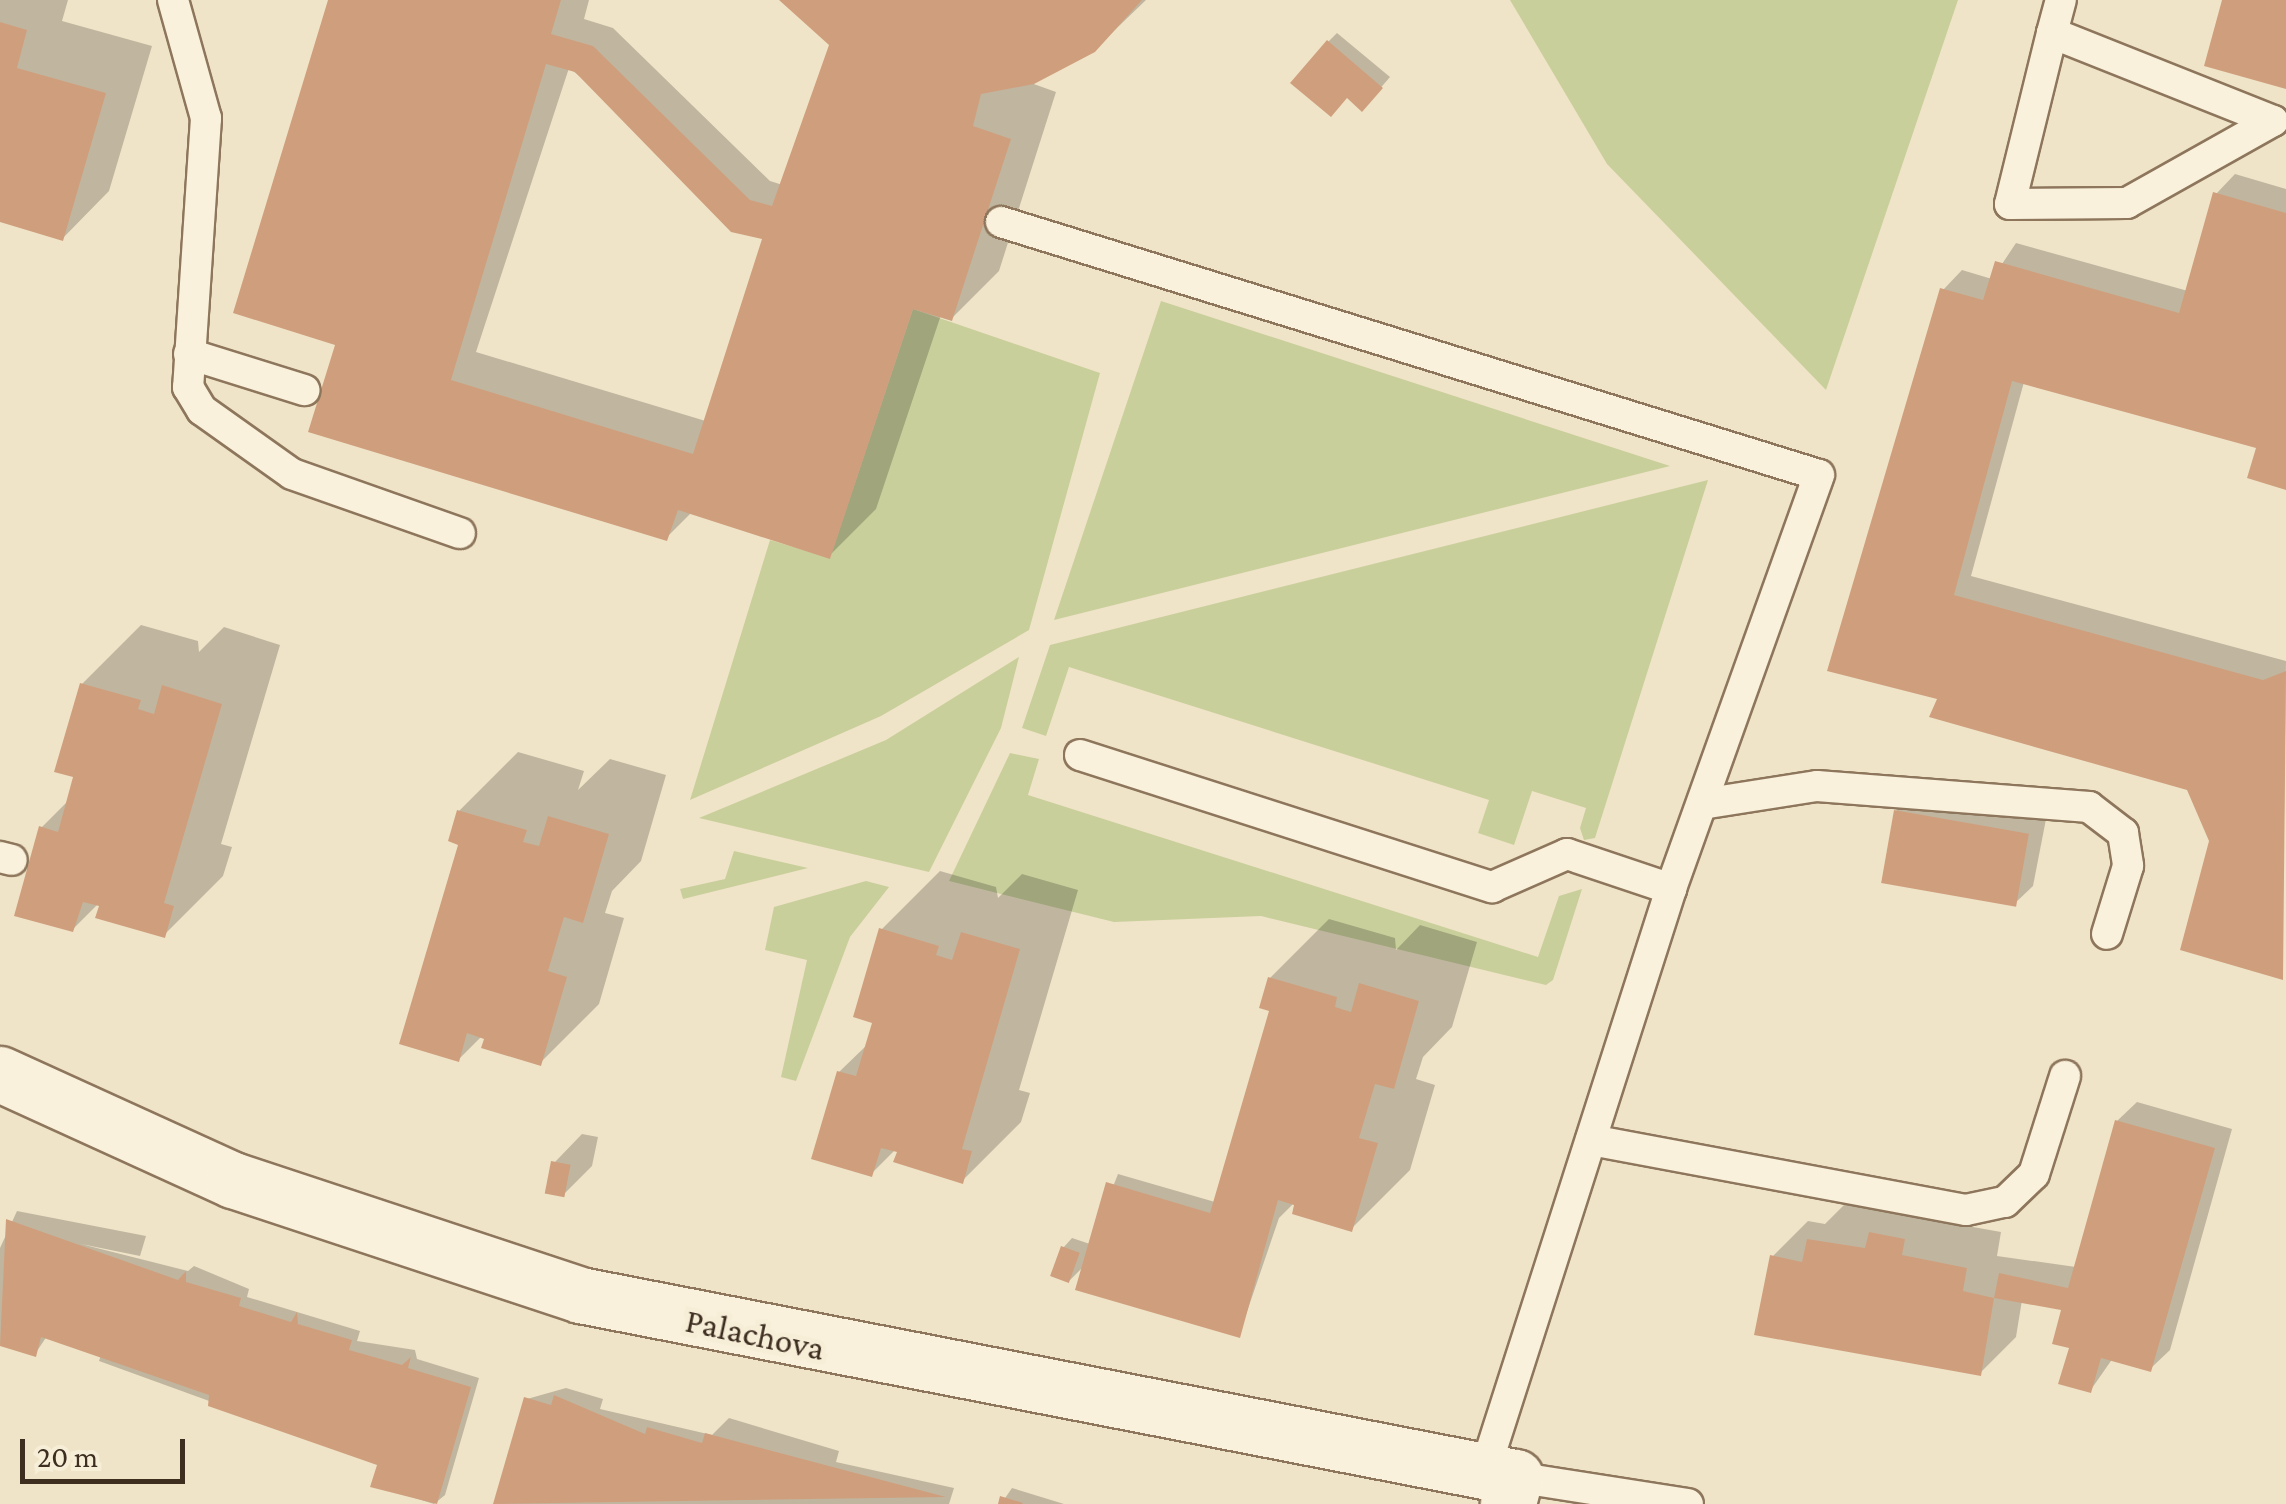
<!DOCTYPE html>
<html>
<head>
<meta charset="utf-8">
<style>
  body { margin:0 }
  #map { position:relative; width:2286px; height:1504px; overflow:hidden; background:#f0e4c8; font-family:"Crimson Pro",serif }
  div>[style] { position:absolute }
  .green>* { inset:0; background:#c9cf9b }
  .shadow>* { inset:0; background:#0003 }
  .building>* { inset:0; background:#cf9f7d; transform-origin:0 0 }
  .roads { filter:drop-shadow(2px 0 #8d765c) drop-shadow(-2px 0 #8d765c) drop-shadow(0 2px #8d765c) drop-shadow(0 -2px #8d765c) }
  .lane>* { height:30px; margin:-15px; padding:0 15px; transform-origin:15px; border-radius:15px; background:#faf1dc }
  .street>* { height:55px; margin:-27.5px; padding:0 27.5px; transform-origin:27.5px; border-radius:27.5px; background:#faf1dc }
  span { translate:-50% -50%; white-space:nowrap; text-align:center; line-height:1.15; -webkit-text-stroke:10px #f7eed8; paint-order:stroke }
  .street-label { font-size:35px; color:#3d2e20 }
  .scale { position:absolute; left:20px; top:1439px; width:165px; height:45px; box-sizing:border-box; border:5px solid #3d2e20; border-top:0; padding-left:12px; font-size:30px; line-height:35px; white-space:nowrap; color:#3d2e20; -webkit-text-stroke:8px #f7eed8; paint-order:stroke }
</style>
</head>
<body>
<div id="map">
  <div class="green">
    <div style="clip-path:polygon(1510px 0,1958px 0,1826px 390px,1607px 164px)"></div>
    <div style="clip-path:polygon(1161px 301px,1670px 466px,1054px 620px)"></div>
    <div style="clip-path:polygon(913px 309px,1100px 373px,1029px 630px,881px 716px,690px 800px,770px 540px,830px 558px)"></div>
    <div style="clip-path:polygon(1708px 480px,1595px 838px,1584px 840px,1580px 828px,1586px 808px,1532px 791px,1514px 845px,1478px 833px,1489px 800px,1069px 667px,1046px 736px,1022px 728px,1050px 645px)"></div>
    <div style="clip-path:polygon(1019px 657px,1001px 728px,929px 872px,699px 818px,886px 740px)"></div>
    <div style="clip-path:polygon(1010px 753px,1039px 759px,1028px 795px,1538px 957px,1559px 896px,1582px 889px,1553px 980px,1546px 985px,1261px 916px,1114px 922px,949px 881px)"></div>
    <div style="clip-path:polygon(734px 851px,808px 868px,683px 899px,680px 889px,725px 879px)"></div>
    <div style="clip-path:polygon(866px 881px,889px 887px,850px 937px,796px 1081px,781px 1077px,807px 960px,765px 950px,774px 907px)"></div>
  </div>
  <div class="shadow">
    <div style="clip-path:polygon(0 0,68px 0,62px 21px,152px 46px,109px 191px,63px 238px,0 219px)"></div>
    <div style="clip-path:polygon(evenodd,331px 0,589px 0,584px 19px,613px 28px,770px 181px,786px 186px,832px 45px,782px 0,1146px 0,1094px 50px,1031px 83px,1056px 92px,999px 271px,952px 318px,941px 315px,876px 509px,829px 556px,692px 512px,666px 538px,337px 347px,331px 0,569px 68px,773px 225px,709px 422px,476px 352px,569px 68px)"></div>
    <div style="clip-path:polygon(1337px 33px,1390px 77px,1371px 99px,1328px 42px)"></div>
    <div style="clip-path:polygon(2235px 174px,2286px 189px,2286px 487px,2259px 446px,2024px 382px,1971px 576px,2286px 661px,2282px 977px,2188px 788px,1941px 698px,1943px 290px,1962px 270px,1992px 279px,2016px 243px,2188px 291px,2216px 194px)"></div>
    <div style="clip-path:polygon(141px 625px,198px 641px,199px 652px,224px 627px,280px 645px,221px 844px,232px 847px,223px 876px,164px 935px,103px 899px,72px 930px,42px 827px,70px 799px,77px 776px,82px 684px)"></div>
    <div style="clip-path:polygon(518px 752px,584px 771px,578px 790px,610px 759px,666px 775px,641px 861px,612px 891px,605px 913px,624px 918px,599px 1004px,540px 1063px,482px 1036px,459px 1059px,459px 811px)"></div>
    <div style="clip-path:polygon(1916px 792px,2047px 814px,2033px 886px,2013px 905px,1896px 811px)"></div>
    <div style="clip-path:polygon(940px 871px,996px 887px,998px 898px,1022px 874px,1078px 890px,1019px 1090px,1030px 1093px,1021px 1122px,962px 1181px,902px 1143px,871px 1174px,839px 1072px,869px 1043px,875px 1021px,881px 930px)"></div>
    <div style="clip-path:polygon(1329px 919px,1395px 938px,1396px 950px,1420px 925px,1477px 942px,1452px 1027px,1423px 1057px,1416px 1079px,1435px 1085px,1410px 1170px,1351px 1229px,1299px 1198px,1279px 1218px,1239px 1335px,1084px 1266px,1070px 1280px,1063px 1248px,1072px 1238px,1090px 1244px,1118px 1174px,1215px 1202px,1272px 1010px,1270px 978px)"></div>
    <div style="clip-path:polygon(2137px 1102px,2232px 1129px,2170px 1350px,2150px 1369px,2113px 1358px,2090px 1391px,2065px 1308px,2022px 1300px,2016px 1337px,1980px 1373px,1772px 1257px,1808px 1221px,1825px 1224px,1845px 1204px,2001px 1232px,1997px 1256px,2076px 1267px,2117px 1121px)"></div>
    <div style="clip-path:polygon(582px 1134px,598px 1137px,592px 1166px,564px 1194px,554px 1163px)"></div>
    <div style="clip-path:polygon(17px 1211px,146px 1236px,140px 1256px,81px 1244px,188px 1271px,194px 1266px,249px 1289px,247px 1297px,360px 1331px,357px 1341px,415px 1350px,417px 1359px,479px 1378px,445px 1495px,434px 1504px,373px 1485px,380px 1463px,99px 1361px,104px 1346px,47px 1336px,35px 1354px,0 1344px,0 1248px)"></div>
    <div style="clip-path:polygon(566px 1388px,603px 1399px,600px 1409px,712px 1435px,729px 1418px,839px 1451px,836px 1462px,954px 1488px,949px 1504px,495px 1504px,527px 1399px)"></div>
    <div style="clip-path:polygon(1012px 1488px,1064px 1504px,1001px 1504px)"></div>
  </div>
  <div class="building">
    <div style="clip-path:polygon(evenodd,328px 0,561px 0,551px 34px,593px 46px,750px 200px,772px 206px,829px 45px,779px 0,1142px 0,1095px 52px,1034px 84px,981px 94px,973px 126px,1011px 139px,952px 321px,913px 309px,830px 559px,678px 510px,667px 541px,308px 432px,335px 345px,233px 313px,328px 0,546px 64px,575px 72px,731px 232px,762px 239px,693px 454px,451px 380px,546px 64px)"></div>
    <div style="clip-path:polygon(2222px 0,2286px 0,2286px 89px,2204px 66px)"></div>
    <div style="clip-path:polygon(0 22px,27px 30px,17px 68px,106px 93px,63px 241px,0 222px)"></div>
    <div style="clip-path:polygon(1327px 40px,1383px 88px,1362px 112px,1347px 98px,1331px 117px,1290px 83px)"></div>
    <div style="clip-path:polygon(2213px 192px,2286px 213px,2286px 490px,2247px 478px,2256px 448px,2012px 381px,1954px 595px,2263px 680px,2286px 671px,2283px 980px,2180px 950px,2209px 841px,2187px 790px,1929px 717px,1937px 699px,1827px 671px,1940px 288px,1983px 300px,1995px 261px,2179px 313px)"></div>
    <div style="clip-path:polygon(80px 683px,141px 700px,138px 709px,154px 714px,162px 685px,222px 704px,164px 903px,174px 906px,165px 938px,95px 918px,99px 906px,83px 902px,73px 932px,14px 916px,39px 826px,58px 832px,73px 777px,54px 772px)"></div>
    <div style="clip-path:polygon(457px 810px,527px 830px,523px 842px,539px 846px,548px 816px,609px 834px,583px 923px,564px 917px,548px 971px,567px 977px,541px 1066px,481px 1048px,484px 1039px,467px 1033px,459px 1062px,399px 1044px,458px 845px,448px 841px)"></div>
    <div style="left:1894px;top:810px;width:137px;height:74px;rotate:10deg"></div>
    <div style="clip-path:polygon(879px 928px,939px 946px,936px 955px,952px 960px,961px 932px,1020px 949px,962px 1149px,972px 1151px,963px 1184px,893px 1162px,897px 1152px,881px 1148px,872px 1177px,811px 1159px,837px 1071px,856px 1076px,872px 1023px,853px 1017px)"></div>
    <div style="clip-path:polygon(1268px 977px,1337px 997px,1335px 1007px,1351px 1012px,1359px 983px,1419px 1001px,1394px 1089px,1375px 1084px,1359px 1138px,1378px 1143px,1352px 1232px,1292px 1214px,1294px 1205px,1278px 1200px,1240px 1338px,1075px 1290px,1106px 1182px,1210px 1213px,1269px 1011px,1259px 1008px)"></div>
    <div style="clip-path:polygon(2115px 1120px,2215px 1148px,2151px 1372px,2101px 1358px,2091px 1393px,2058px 1384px,2069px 1348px,2052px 1344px,2061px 1310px,1994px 1298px,1981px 1376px,1754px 1335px,1770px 1255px,1802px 1262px,1807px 1239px,1865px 1248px,1869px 1232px,1905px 1239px,1902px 1255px,1967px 1268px,1963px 1291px,1994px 1298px,1999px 1273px,2068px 1288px)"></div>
    <div style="left:551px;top:1161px;width:20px;height:33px;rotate:11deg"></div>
    <div style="clip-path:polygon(6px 1219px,178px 1280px,186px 1271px,186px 1282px,241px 1298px,239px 1306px,291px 1322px,297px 1312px,298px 1324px,352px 1340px,349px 1350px,402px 1365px,411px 1357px,408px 1368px,471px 1387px,437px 1504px,370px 1487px,377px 1465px,208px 1406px,209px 1395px,41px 1337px,36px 1357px,0 1346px)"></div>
    <div style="left:1061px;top:1246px;width:20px;height:32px;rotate:20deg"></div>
    <div style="clip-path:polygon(554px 1395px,645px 1434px,647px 1427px,702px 1443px,705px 1433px,946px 1497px,493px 1504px,524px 1397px,551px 1405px)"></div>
    <div style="clip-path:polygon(1000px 1496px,1023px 1503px,1022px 1504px,998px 1504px)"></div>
  </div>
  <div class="roads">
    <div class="lane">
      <div style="left:173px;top:0;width:123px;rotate:74.4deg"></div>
      <div style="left:206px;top:118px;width:270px;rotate:93.8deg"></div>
      <div style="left:188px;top:387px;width:27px;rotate:59deg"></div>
      <div style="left:202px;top:410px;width:110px;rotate:35.4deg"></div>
      <div style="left:292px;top:474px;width:178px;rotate:19.4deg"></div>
      <div style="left:2052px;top:33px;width:238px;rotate:21.7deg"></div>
      <div style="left:2273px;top:121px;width:167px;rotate:150.7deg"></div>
      <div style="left:2127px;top:203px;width:117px;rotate:179.5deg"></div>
      <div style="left:2010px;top:204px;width:176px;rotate:-76.2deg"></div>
      <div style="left:2052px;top:33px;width:34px;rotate:-75deg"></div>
      <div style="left:1001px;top:222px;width:856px;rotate:17.19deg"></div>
      <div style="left:1819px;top:475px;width:440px;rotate:109.7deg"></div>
      <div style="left:1671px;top:889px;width:613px;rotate:107.76deg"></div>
      <div style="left:189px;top:354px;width:121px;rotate:17.4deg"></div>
      <div style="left:1080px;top:755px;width:433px;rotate:17.8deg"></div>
      <div style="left:1492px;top:887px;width:82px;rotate:-23.7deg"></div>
      <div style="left:1567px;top:854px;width:110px;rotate:18.6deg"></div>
      <div style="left:1702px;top:804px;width:116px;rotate:-8.9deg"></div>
      <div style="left:1817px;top:786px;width:273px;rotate:4.4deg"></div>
      <div style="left:2089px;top:807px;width:43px;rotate:37.4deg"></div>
      <div style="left:2123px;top:833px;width:33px;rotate:81deg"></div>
      <div style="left:2128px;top:866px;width:71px;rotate:107.2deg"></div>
      <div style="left:0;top:857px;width:12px;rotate:14deg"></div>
      <div style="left:1591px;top:1140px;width:381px;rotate:10.6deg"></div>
      <div style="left:1966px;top:1210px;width:40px;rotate:-12deg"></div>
      <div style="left:2005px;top:1202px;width:40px;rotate:-44deg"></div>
      <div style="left:2034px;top:1174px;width:103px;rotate:-72.4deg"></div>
      <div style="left:1515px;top:1477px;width:175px;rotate:8.9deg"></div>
    </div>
    <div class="street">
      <div style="left:0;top:1074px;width:256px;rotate:24.5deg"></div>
      <div style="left:233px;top:1180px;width:366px;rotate:18.3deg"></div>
      <div style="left:580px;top:1295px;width:953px;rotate:11.02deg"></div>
      <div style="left:1515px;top:1477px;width:28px;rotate:105deg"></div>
    </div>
  </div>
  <div class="street-label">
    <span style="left:755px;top:1335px;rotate:12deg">Palachova</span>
  </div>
  <div class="scale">20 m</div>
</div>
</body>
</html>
